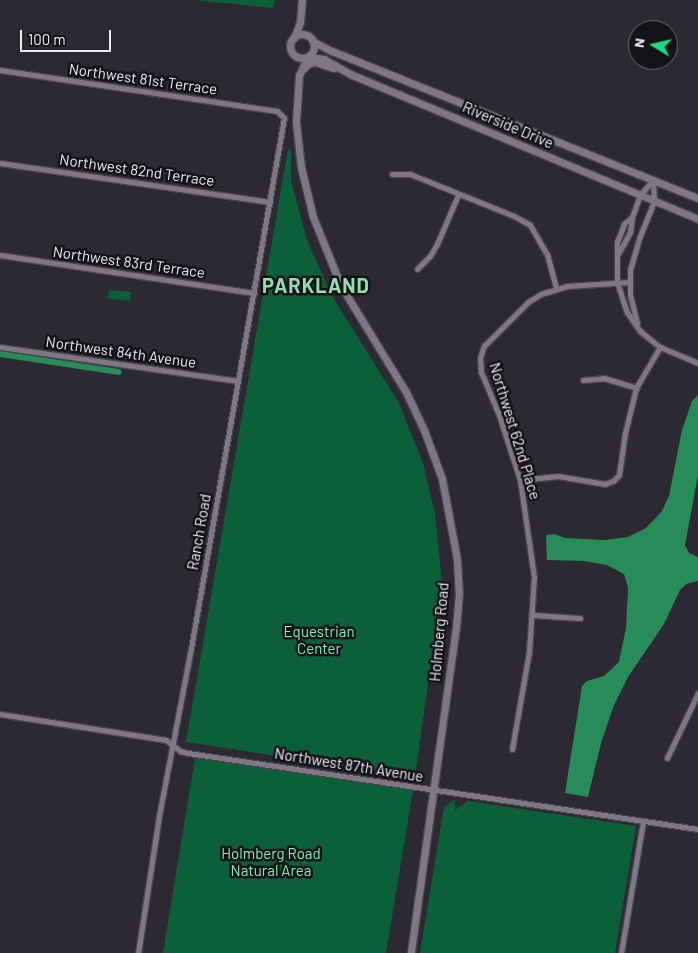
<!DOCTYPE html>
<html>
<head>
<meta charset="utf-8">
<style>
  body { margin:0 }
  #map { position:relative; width:698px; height:953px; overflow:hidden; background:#2d2932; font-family:Barlow,sans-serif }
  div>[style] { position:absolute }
  .green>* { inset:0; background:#0b603a; transform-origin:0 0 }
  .water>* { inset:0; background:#278b5a }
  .canal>* { height:6px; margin:-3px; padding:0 3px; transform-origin:3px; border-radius:3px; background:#278b5a }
  .roads { filter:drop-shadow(1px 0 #49454e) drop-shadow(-1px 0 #49454e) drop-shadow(0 1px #49454e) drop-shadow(0 -1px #49454e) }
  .street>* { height:5px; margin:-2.5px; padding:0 2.5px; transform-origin:2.5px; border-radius:2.5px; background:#7d7883 }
  .secondary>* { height:7px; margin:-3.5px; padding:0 3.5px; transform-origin:3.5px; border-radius:3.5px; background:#7d7883 }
  .secondary>.ring { margin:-3.5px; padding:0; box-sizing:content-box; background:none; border:7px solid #7d7883; border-radius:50% }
  span { translate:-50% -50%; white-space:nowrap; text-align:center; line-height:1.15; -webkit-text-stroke:5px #141217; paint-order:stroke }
  .street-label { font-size:15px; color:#edebf1 }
  .park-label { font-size:15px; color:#7af6b2 }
  .district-label { font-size:20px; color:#91deb0; font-weight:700; letter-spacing:1px }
  .north { position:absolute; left:628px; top:20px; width:50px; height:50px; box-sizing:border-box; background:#141217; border:1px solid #6b696e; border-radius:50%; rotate:279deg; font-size:14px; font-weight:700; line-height:20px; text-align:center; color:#edebf1 }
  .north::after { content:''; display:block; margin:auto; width:18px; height:22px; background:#1bd988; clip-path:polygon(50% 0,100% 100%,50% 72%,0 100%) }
  .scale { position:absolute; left:20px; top:30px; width:91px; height:22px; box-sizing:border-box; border:2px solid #edebf1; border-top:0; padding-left:6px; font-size:15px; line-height:18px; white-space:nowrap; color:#edebf1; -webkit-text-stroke:4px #141217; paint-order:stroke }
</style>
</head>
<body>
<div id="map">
  <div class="green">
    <div style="clip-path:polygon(194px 0,275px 0,273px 8px)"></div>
    <div style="clip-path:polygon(288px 149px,291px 150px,291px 181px,307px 240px,332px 296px,399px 403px,423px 463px,435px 514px,442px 583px,415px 777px,186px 742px)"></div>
    <div style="left:109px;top:290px;width:22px;height:9px;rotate:5deg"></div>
    <div style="clip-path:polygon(195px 758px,413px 790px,386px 953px,163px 953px)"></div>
    <div style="clip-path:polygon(455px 799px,455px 810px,468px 801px,636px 826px,615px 953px,420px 953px,444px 807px)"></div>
  </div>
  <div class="water">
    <div style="clip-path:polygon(698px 395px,698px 475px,685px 545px,689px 553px,698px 557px,698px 581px,686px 584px,680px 590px,664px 624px,628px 677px,614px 705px,601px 743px,588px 797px,565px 793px,582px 686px,587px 681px,604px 676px,619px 662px,626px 628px,628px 588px,624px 574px,607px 565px,584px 561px,547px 560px,546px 535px,555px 534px,565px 538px,605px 540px,628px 537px,646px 528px,662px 511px,669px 496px,682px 430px,692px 401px)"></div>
  </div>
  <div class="canal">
    <div style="left:0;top:354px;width:120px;rotate:8.6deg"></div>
  </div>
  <div class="roads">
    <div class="street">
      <div style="left:0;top:70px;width:280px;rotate:8.4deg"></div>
      <div style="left:277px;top:111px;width:10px;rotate:45deg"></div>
      <div style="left:284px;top:118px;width:538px;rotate:99.95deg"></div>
      <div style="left:191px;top:648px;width:171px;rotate:100.8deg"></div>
      <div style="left:159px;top:816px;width:139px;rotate:98.7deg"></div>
      <div style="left:0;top:163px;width:273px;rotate:8.2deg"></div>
      <div style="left:392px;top:174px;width:18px"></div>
      <div style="left:410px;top:174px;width:112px;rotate:22deg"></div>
      <div style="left:514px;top:216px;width:18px;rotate:29deg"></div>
      <div style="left:530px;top:225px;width:34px;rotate:60deg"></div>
      <div style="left:547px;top:254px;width:35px;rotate:75deg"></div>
      <div style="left:632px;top:217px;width:11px;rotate:139deg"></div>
      <div style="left:624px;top:224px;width:19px;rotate:111deg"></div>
      <div style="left:617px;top:242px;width:40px;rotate:90deg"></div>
      <div style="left:617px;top:282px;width:32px;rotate:72deg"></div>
      <div style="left:627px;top:312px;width:23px;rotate:56deg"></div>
      <div style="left:640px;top:331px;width:26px;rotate:39deg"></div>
      <div style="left:660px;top:347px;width:41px;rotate:22.8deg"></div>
      <div style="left:618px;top:254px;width:25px;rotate:-61deg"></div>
      <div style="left:630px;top:232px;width:15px;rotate:-82deg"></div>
      <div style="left:632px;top:217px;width:23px;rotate:-70deg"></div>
      <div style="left:640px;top:195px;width:20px;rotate:-49deg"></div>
      <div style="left:0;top:255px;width:257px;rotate:8.5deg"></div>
      <div style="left:417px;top:269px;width:18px;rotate:-45deg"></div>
      <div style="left:430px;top:256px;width:14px;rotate:-60deg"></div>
      <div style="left:437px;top:244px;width:53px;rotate:-66.8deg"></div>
      <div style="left:637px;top:323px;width:29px;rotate:-104deg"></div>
      <div style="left:630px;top:295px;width:25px;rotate:-90deg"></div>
      <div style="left:630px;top:270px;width:35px;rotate:-74deg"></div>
      <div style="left:640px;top:236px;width:38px;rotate:-68deg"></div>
      <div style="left:654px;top:201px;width:21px;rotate:-93deg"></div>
      <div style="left:0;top:347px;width:240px;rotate:8.1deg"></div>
      <div style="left:583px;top:380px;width:21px;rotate:-5deg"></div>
      <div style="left:604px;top:378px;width:34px;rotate:17deg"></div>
      <div style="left:520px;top:480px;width:38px;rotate:-6deg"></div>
      <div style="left:558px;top:476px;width:48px;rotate:9.7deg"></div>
      <div style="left:605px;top:484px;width:9px;rotate:-21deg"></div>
      <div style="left:613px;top:481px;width:8px;rotate:-45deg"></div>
      <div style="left:619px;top:475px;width:42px;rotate:-81.9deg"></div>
      <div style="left:625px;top:433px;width:46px;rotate:-76.3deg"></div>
      <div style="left:636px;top:388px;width:48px;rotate:-59.7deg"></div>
      <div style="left:533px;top:615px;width:47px;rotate:3.7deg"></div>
      <div style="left:0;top:714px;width:168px;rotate:8.9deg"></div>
      <div style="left:166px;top:740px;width:18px;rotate:38deg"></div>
      <div style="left:180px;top:751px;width:8px;rotate:14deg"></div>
      <div style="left:188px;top:753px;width:516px;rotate:8.48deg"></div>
      <div style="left:512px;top:749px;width:98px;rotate:-80.1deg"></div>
      <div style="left:529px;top:652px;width:75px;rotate:-86.2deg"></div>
      <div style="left:534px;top:577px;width:98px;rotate:-98.2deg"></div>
      <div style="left:520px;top:480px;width:68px;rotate:-107.9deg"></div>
      <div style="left:499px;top:415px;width:47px;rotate:-112.7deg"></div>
      <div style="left:481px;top:372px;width:14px;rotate:-94deg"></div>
      <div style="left:480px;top:358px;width:13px;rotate:-72deg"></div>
      <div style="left:484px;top:346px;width:62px;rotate:-45deg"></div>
      <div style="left:528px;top:302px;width:15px;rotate:-32deg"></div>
      <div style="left:541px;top:294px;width:27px;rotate:-17deg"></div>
      <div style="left:567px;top:286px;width:62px;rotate:-3.7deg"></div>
      <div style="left:667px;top:758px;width:72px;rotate:-64.5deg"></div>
      <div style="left:621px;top:953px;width:134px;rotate:-80.5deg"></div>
    </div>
    <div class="secondary">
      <div class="ring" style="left:290px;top:34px;width:17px;height:17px"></div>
      <div style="left:294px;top:38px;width:17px;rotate:-69deg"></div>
      <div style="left:300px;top:22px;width:22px;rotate:-85deg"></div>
      <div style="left:314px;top:42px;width:20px;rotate:27deg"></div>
      <div style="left:332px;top:51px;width:394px;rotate:21.9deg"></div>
      <div style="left:309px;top:57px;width:15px;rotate:8deg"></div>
      <div style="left:324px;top:59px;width:30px;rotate:30deg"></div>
      <div style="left:350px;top:74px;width:377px;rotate:22.6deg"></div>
      <div style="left:307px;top:58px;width:19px;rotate:115deg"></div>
      <div style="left:299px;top:75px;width:47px;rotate:93.7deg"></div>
      <div style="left:296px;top:122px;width:45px;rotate:83.7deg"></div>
      <div style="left:301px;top:167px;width:51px;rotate:76.5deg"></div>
      <div style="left:313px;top:217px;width:74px;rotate:67.9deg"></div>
      <div style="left:341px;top:286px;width:124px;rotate:58.5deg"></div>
      <div style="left:406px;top:392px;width:42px;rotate:64.7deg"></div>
      <div style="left:424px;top:430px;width:52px;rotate:69.8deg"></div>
      <div style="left:442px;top:479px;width:81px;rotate:79.4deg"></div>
      <div style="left:457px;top:559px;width:34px;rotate:87deg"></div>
      <div style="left:459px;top:593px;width:34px;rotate:95deg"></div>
      <div style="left:456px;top:627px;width:329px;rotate:97.9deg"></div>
      <div style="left:303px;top:69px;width:8px;rotate:-45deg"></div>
      <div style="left:309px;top:63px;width:6px;rotate:-9deg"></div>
      <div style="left:315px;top:62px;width:20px;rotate:18deg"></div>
    </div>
  </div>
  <div class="street-label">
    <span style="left:143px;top:79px;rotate:8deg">Northwest 81st Terrace</span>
    <span style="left:508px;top:125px;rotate:23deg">Riverside Drive</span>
    <span style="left:137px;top:170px;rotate:8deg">Northwest 82nd Terrace</span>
    <span style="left:129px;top:262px;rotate:8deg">Northwest 83rd Terrace</span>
    <span style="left:121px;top:352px;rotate:8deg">Northwest 84th Avenue</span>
    <span style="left:515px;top:431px;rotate:73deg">Northwest 62nd Place</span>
    <span style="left:199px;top:532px;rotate:-80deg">Ranch Road</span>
    <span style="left:439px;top:632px;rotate:-85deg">Holmberg Road</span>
    <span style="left:349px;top:765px;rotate:9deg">Northwest 87th Avenue</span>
  </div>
  <div class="park-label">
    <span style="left:319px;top:640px">Equestrian<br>Center</span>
    <span style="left:271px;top:862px">Holmberg Road<br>Natural Area</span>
  </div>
  <div class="district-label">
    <span style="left:316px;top:285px">PARKLAND</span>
  </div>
  <div class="north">N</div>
  <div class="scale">100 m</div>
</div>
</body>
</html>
